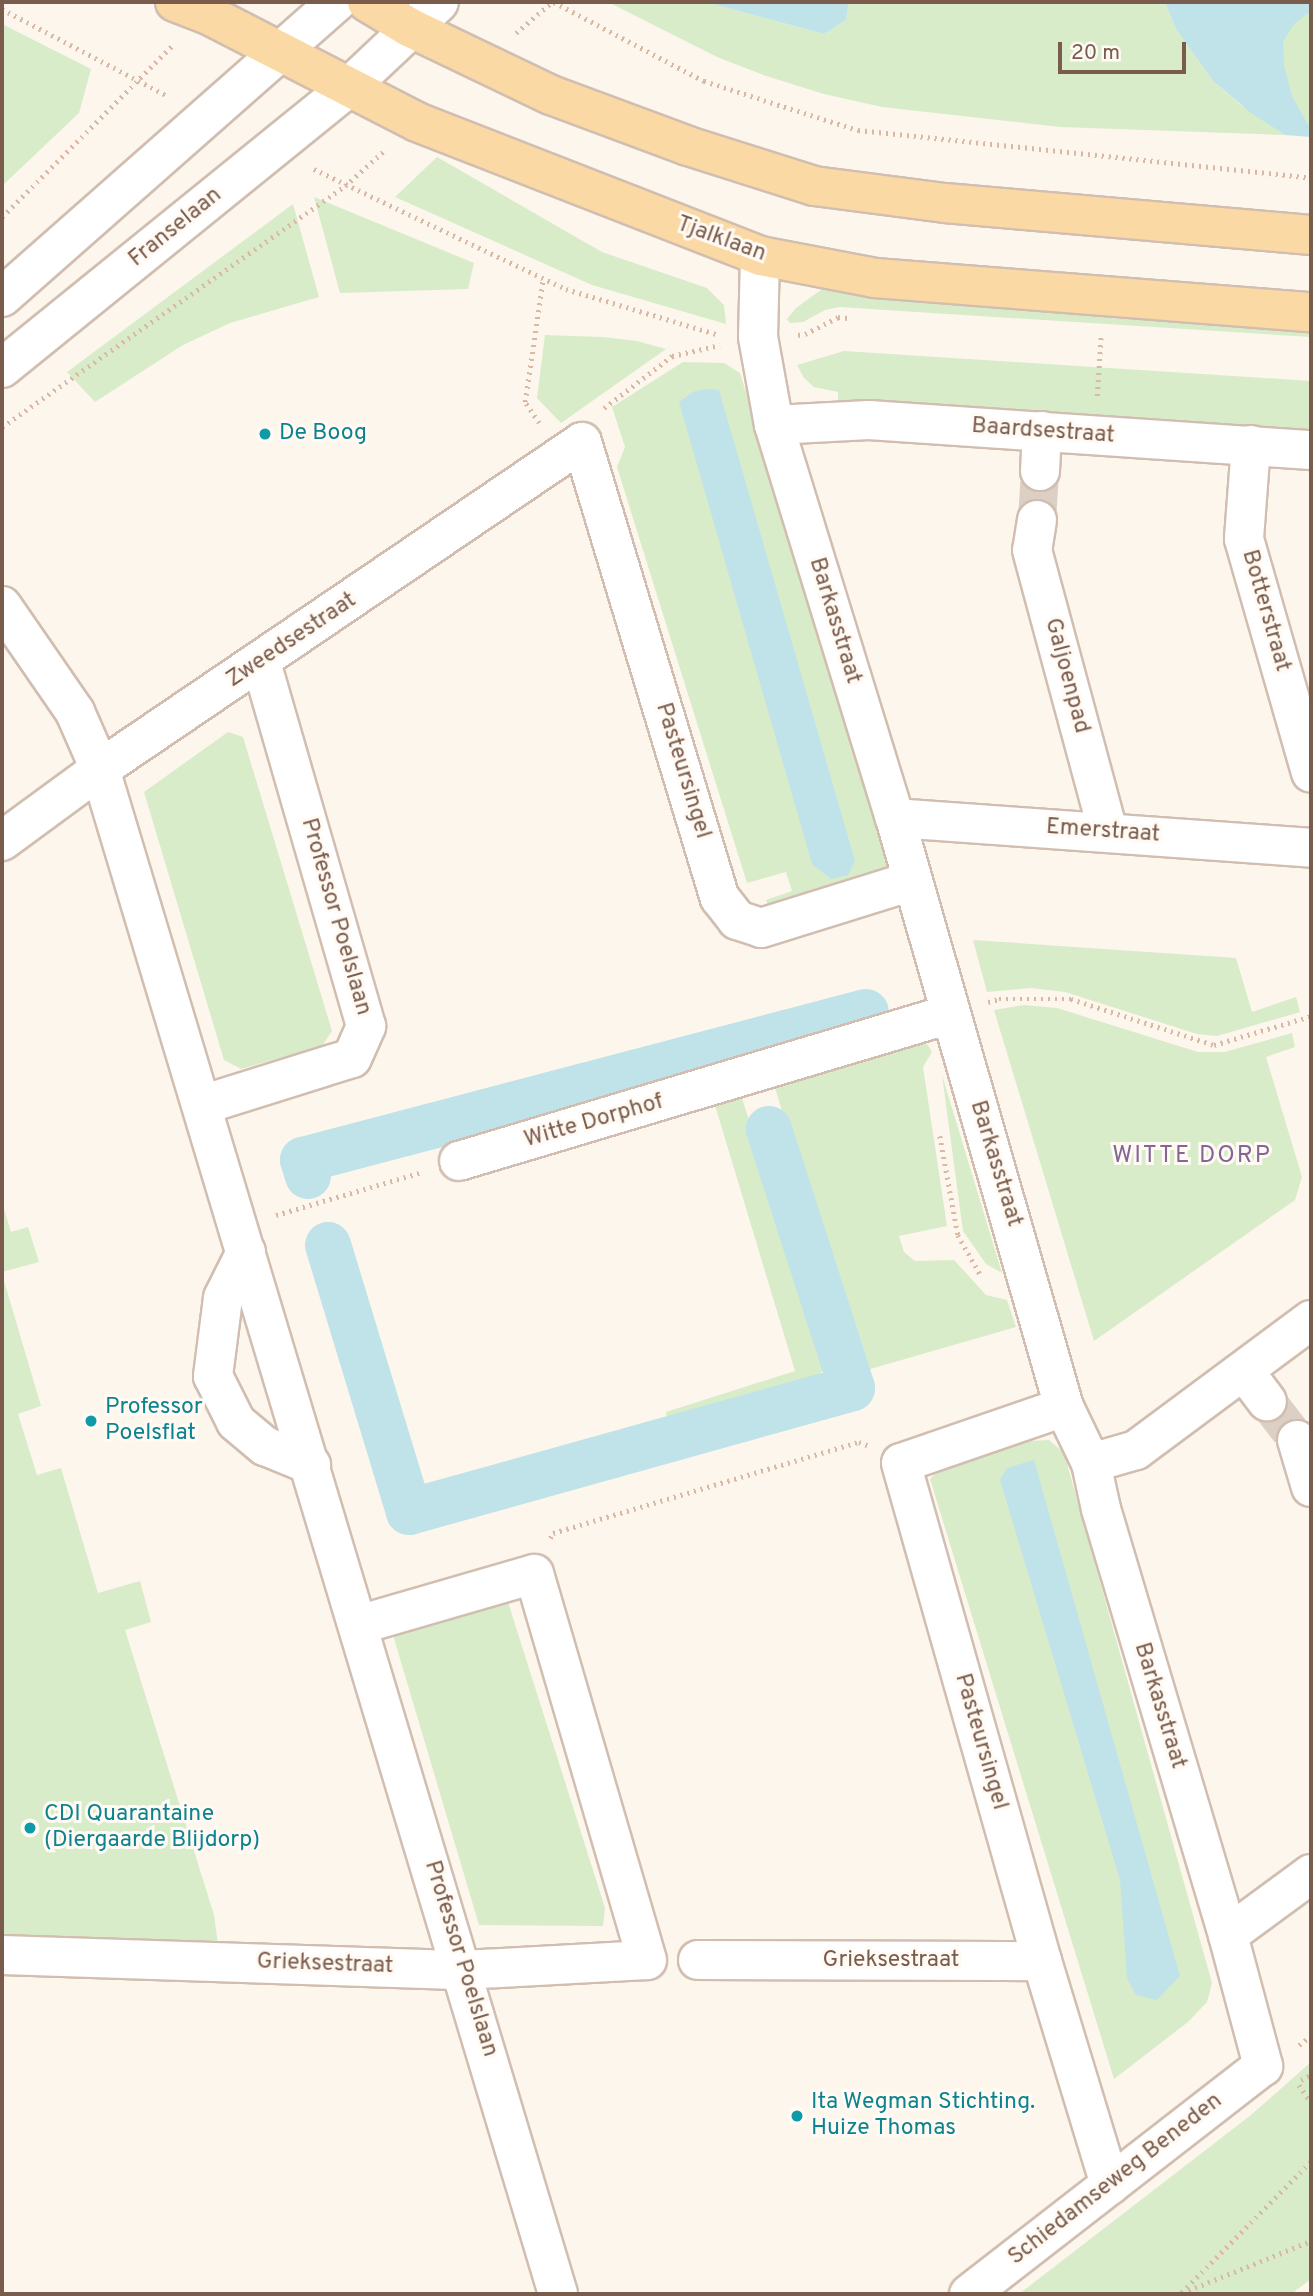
<!DOCTYPE html>
<html>
<head>
<meta charset="utf-8">
<style>
  body { margin:0 }
  #map { position:relative; width:1313px; height:2296px; overflow:hidden; background:#fdf6ec; font-family:Overpass,sans-serif }
  div>[style] { position:absolute }
  .green>* { inset:0; background:#d8ecc9 }
  .water>* { inset:0; background:#bfe3e8 }
  .canal>* { height:46px; margin:-23px; padding:0 23px; transform-origin:23px; border-radius:23px; background:#bfe3e8 }
  .minor-tunnel>* { height:38px; margin-top:-19px; transform-origin:0; background:repeating-linear-gradient(90deg,#dcd0c4 0 38px,transparent 0 57px) }
  .path>* { height:4.5px; margin-top:-2.25px; transform-origin:0; background:repeating-linear-gradient(90deg,#d9b8a5 0 2px,transparent 0 7px) }
  .roads { filter:drop-shadow(2px 0 #d1beb0) drop-shadow(-2px 0 #d1beb0) drop-shadow(0 2px #d1beb0) drop-shadow(0 -2px #d1beb0) }
  .minor>* { height:38px; margin:-19px; padding:0 19px; transform-origin:19px; border-radius:19px; background:#fff }
  .major>* { height:38px; margin:-19px; padding:0 19px; transform-origin:19px; border-radius:19px; background:#fbd9a5 }
  .dots>* { width:19px; height:19px; translate:-50% -50%; box-sizing:border-box; border:4px solid #fffaf3; border-radius:50% }
  span { translate:-50% -50%; white-space:nowrap; text-align:center; line-height:1.15; -webkit-text-stroke:6px #fffaf3; paint-order:stroke }
  .street-label { font-size:23px; color:#7a5c4d }
  .culture-label { font-size:23px; color:#0d838f }
  .left { translate:0 -50%; text-align:left }
  .neighbourhood-label { font-size:24px; color:#846695; letter-spacing:2px }
  .frame { position:absolute; inset:0; border:4px solid #7a5c4d; pointer-events:none }
  .scale { position:absolute; left:1058px; top:42px; width:128px; height:32px; box-sizing:border-box; border:4px solid #7a5c4d; border-top:0; padding-left:9px; font-size:21px; line-height:24px; white-space:nowrap; color:#7a5c4d; -webkit-text-stroke:5px #fffaf3; paint-order:stroke }
</style>
</head>
<body>
<div id="map">
  <div class="green">
    <div style="clip-path:polygon(608px 2px,705px 2px,824px 34px,846px 20px,849px 2px,1165px 2px,1176px 29px,1213px 81px,1243px 107px,1264px 2px,1311px 2px,1311px 132px,1278px 130px,1285px 135px,1060px 127px,882px 107px,824px 94px,766px 76px,717px 57px)"></div>
    <div style="clip-path:polygon(2px 24px,91px 69px,79px 113px,2px 186px)"></div>
    <div style="clip-path:polygon(437px 157px,602px 252px,707px 288px,724px 305px,726px 324px,592px 285px,395px 197px)"></div>
    <div style="clip-path:polygon(314px 197px,474px 263px,468px 289px,340px 293px)"></div>
    <div style="clip-path:polygon(293px 204px,319px 297px,230px 323px,183px 345px,95px 402px,67px 372px)"></div>
    <div style="clip-path:polygon(822px 289px,1111px 318px,1311px 331px,1311px 337px,839px 307px,825px 310px,803px 322px,790px 323px,787px 319px,796px 308px)"></div>
    <div style="clip-path:polygon(545px 335px,603px 337px,637px 341px,666px 349px,561px 423px,537px 398px)"></div>
    <div style="clip-path:polygon(844px 351px,1311px 381px,1311px 436px,838px 405px,838px 392px,814px 387px,804px 378px,797px 365px)"></div>
    <div style="clip-path:polygon(683px 362px,724px 363px,740px 373px,889px 863px,877px 883px,771px 912px,766px 900px,792px 891px,786px 872px,747px 883px,617px 467px,625px 447px,612px 407px)"></div>
    <div style="clip-path:polygon(228px 732px,243px 737px,332px 1031px,322px 1046px,241px 1069px,224px 1060px,144px 792px)"></div>
    <div style="clip-path:polygon(973px 940px,1236px 958px,1252px 1012px,1296px 997px,1300px 1012px,1217px 1036px,1197px 1034px,1065px 992px,1031px 988px,987px 992px)"></div>
    <div style="clip-path:polygon(1024px 1005px,1057px 1008px,1198px 1052px,1225px 1052px,1292px 1033px,1295px 1047px,1266px 1057px,1302px 1177px,1295px 1200px,1094px 1341px,994px 1010px)"></div>
    <div style="clip-path:polygon(919px 1040px,928px 1045px,932px 1052px,923px 1067px,947px 1226px,899px 1236px,904px 1252px,915px 1261px,954px 1260px,986px 1295px,1007px 1300px,1016px 1327px,860px 1372px,773px 1081px)"></div>
    <div style="clip-path:polygon(942px 1075px,1002px 1273px,986px 1264px,963px 1231px)"></div>
    <div style="clip-path:polygon(741px 1095px,827px 1366px,810px 1384px,669px 1431px,666px 1412px,795px 1371px,714px 1102px)"></div>
    <div style="clip-path:polygon(2px 1202px,11px 1232px,28px 1227px,39px 1262px,2px 1272px)"></div>
    <div style="clip-path:polygon(2px 1274px,41px 1406px,18px 1414px,37px 1475px,61px 1468px,98px 1593px,140px 1581px,151px 1622px,125px 1630px,214px 1915px,219px 1952px,2px 1948px)"></div>
    <div style="clip-path:polygon(1049px 1440px,1064px 1453px,1212px 1983px,1207px 2002px,1188px 2022px,1114px 2079px,930px 1479px,941px 1467px,1030px 1441px)"></div>
    <div style="clip-path:polygon(500px 1577px,605px 1908px,603px 1926px,479px 1925px,385px 1608px)"></div>
    <div style="clip-path:polygon(1311px 2062px,1311px 2279px,1291px 2294px,1019px 2294px,1251px 2115px)"></div>
  </div>
  <div class="water">
    <div style="clip-path:polygon(705px 2px,849px 2px,846px 20px,824px 34px)"></div>
    <div style="clip-path:polygon(1165px 2px,1311px 2px,1311px 11px,1294px 24px,1283px 42px,1284px 65px,1292px 96px,1311px 130px,1311px 137px,1285px 135px,1251px 113px,1213px 81px,1176px 29px)"></div>
    <div style="clip-path:polygon(709px 389px,719px 390px,855px 861px,848px 875px,831px 879px,812px 864px,679px 402px,695px 391px)"></div>
    <div style="clip-path:polygon(1034px 1460px,1180px 1976px,1157px 2000px,1136px 1995px,1127px 1978px,1120px 1880px,1000px 1480px,1007px 1468px)"></div>
  </div>
  <div class="canal">
    <div style="left:308px;top:1176px;width:17px;rotate:-107deg"></div>
    <div style="left:303px;top:1160px;width:582px;rotate:-14.73deg"></div>
    <div style="left:328px;top:1245px;width:279px;rotate:73.1deg"></div>
    <div style="left:409px;top:1512px;width:460px;rotate:-15.6deg"></div>
    <div style="left:852px;top:1388px;width:272px;rotate:-107.8deg"></div>
  </div>
  <div class="minor-tunnel">
    <div style="left:1037px;top:520px;width:49px;rotate:-86.5deg"></div>
    <div style="left:1267px;top:1401px;width:49px;rotate:52.4deg"></div>
  </div>
  <div class="path">
    <div style="left:554px;top:2px;width:170px;rotate:27.8deg"></div>
    <div style="left:704px;top:81px;width:162px;rotate:17.7deg"></div>
    <div style="left:858px;top:130px;width:456px;rotate:6deg"></div>
    <div style="left:2px;top:9px;width:187px;rotate:27.7deg"></div>
    <div style="left:516px;top:33px;width:48px;rotate:-40.7deg"></div>
    <div style="left:314px;top:169px;width:279px;rotate:25.5deg"></div>
    <div style="left:566px;top:289px;width:157px;rotate:16.7deg"></div>
    <div style="left:2px;top:217px;width:244px;rotate:-45.2deg"></div>
    <div style="left:798px;top:335px;width:7px;rotate:-8deg"></div>
    <div style="left:805px;top:334px;width:37px;rotate:-27deg"></div>
    <div style="left:838px;top:317px;width:10px;rotate:6deg"></div>
    <div style="left:1097px;top:396px;width:61px;rotate:-86.2deg"></div>
    <div style="left:604px;top:408px;width:86px;rotate:-37.4deg"></div>
    <div style="left:672px;top:356px;width:49px;rotate:-12.9deg"></div>
    <div style="left:539px;top:423px;width:25px;rotate:-124deg"></div>
    <div style="left:525px;top:402px;width:125px;rotate:-81.7deg"></div>
    <div style="left:2px;top:427px;width:419px;rotate:-35.1deg"></div>
    <div style="left:345px;top:186px;width:52px;rotate:-41.9deg"></div>
    <div style="left:988px;top:1002px;width:11px;rotate:-15deg"></div>
    <div style="left:999px;top:999px;width:72px"></div>
    <div style="left:1071px;top:999px;width:150px;rotate:17.8deg"></div>
    <div style="left:1214px;top:1045px;width:101px;rotate:-16.6deg"></div>
    <div style="left:940px;top:1136px;width:101px;rotate:79.7deg"></div>
    <div style="left:958px;top:1235px;width:45px;rotate:60.6deg"></div>
    <div style="left:276px;top:1215px;width:152px;rotate:-16.4deg"></div>
    <div style="left:550px;top:1538px;width:6px;rotate:-59deg"></div>
    <div style="left:553px;top:1533px;width:319px;rotate:-16.6deg"></div>
    <div style="left:859px;top:1442px;width:9px;rotate:21deg"></div>
    <div style="left:1299px;top:2045px;width:15px;rotate:-37deg"></div>
    <div style="left:1301px;top:2080px;width:11px;rotate:-27deg"></div>
    <div style="left:1299px;top:2085px;width:21px;rotate:55deg"></div>
    <div style="left:1311px;top:2162px;width:184px;rotate:134.6deg"></div>
    <div style="left:1182px;top:2293px;width:139px;rotate:-22deg"></div>
  </div>
  <div class="roads">
    <div class="minor">
      <div style="left:760px;top:256px;width:81px;rotate:91.4deg"></div>
      <div style="left:758px;top:337px;width:89px;rotate:79.7deg"></div>
      <div style="left:774px;top:425px;width:411px;rotate:72.9deg"></div>
      <div style="left:895px;top:818px;width:613px;rotate:73.99deg"></div>
      <div style="left:1064px;top:1407px;width:62px;rotate:64.3deg"></div>
      <div style="left:1091px;top:1463px;width:47px;rotate:77.7deg"></div>
      <div style="left:1101px;top:1509px;width:445px;rotate:73.4deg"></div>
      <div style="left:1228px;top:1935px;width:136px;rotate:75deg"></div>
      <div style="left:1263px;top:2066px;width:372px;rotate:142.2deg"></div>
      <div style="left:2px;top:297px;width:446px;rotate:-41.4deg"></div>
      <div style="left:2px;top:368px;width:448px;rotate:-39deg"></div>
      <div style="left:350px;top:86px;width:122px;rotate:-43.3deg"></div>
      <div style="left:774px;top:425px;width:95px;rotate:-3deg"></div>
      <div style="left:869px;top:420px;width:443px;rotate:3.9deg"></div>
      <div style="left:1251px;top:445px;width:94px;rotate:94.3deg"></div>
      <div style="left:1244px;top:539px;width:243px;rotate:74deg"></div>
      <div style="left:1040px;top:471px;width:40px;rotate:-87.1deg"></div>
      <div style="left:1037px;top:520px;width:30px;rotate:99deg"></div>
      <div style="left:1032px;top:550px;width:292px;rotate:74.9deg"></div>
      <div style="left:2px;top:606px;width:129px;rotate:55.4deg"></div>
      <div style="left:75px;top:712px;width:62px;rotate:66.3deg"></div>
      <div style="left:100px;top:769px;width:1592px;rotate:73.28deg"></div>
      <div style="left:895px;top:818px;width:417px;rotate:4.1deg"></div>
      <div style="left:2px;top:841px;width:122px;rotate:-36.3deg"></div>
      <div style="left:100px;top:769px;width:582px;rotate:-34.15deg"></div>
      <div style="left:582px;top:442px;width:476px;rotate:73.2deg"></div>
      <div style="left:720px;top:898px;width:28px;rotate:52deg"></div>
      <div style="left:737px;top:920px;width:25px;rotate:18deg"></div>
      <div style="left:761px;top:928px;width:158px;rotate:-17.3deg"></div>
      <div style="left:202px;top:1105px;width:157px;rotate:-17.4deg"></div>
      <div style="left:352px;top:1058px;width:35px;rotate:-66deg"></div>
      <div style="left:366px;top:1026px;width:378px;rotate:-106.1deg"></div>
      <div style="left:459px;top:1161px;width:513px;rotate:-16.67deg"></div>
      <div style="left:246px;top:1252px;width:51px;rotate:116.6deg"></div>
      <div style="left:223px;top:1298px;width:79px;rotate:97.3deg"></div>
      <div style="left:213px;top:1376px;width:51px;rotate:63.4deg"></div>
      <div style="left:236px;top:1422px;width:38px;rotate:40deg"></div>
      <div style="left:265px;top:1446px;width:50px;rotate:22.4deg"></div>
      <div style="left:1244px;top:1371px;width:38px;rotate:53deg"></div>
      <div style="left:1064px;top:1407px;width:172px;rotate:161deg"></div>
      <div style="left:901px;top:1463px;width:518px;rotate:74.19deg"></div>
      <div style="left:1042px;top:1961px;width:234px;rotate:73.1deg"></div>
      <div style="left:1297px;top:1440px;width:49px;rotate:73.4deg"></div>
      <div style="left:1091px;top:1463px;width:47px;rotate:-16.1deg"></div>
      <div style="left:1136px;top:1450px;width:218px;rotate:-36.6deg"></div>
      <div style="left:1228px;top:1935px;width:103px;rotate:-36.3deg"></div>
      <div style="left:2px;top:1955px;width:461px;rotate:1.9deg"></div>
      <div style="left:463px;top:1970px;width:184px;rotate:-3.1deg"></div>
      <div style="left:647px;top:1960px;width:402px;rotate:-106.3deg"></div>
      <div style="left:534px;top:1574px;width:182px;rotate:163.8deg"></div>
      <div style="left:698px;top:1960px;width:344px;rotate:0.2deg"></div>
    </div>
    <div class="major">
      <div style="left:175px;top:2px;width:34px;rotate:21deg"></div>
      <div style="left:207px;top:14px;width:236px;rotate:27.2deg"></div>
      <div style="left:417px;top:122px;width:368px;rotate:21.3deg"></div>
      <div style="left:760px;top:256px;width:117px;rotate:10.8deg"></div>
      <div style="left:875px;top:278px;width:437px;rotate:4.5deg"></div>
      <div style="left:367px;top:2px;width:49px;rotate:30.8deg"></div>
      <div style="left:409px;top:27px;width:157px;rotate:25.6deg"></div>
      <div style="left:551px;top:95px;width:146px;rotate:20.4deg"></div>
      <div style="left:688px;top:146px;width:132px;rotate:17.6deg"></div>
      <div style="left:814px;top:186px;width:132px;rotate:7.4deg"></div>
      <div style="left:945px;top:203px;width:367px;rotate:5deg"></div>
    </div>
  </div>
  <div class="dots">
    <div style="left:265px;top:434px;background:#0f9aa8"></div>
    <div style="left:91px;top:1421px;background:#0f9aa8"></div>
    <div style="left:30px;top:1828px;background:#0f9aa8"></div>
    <div style="left:797px;top:2116px;background:#0f9aa8"></div>
  </div>
  <div class="street-label">
    <span style="left:176px;top:228px;rotate:-39deg">Franselaan</span>
    <span style="left:721px;top:240px;rotate:20deg">Tjalklaan</span>
    <span style="left:1043px;top:432px;rotate:4deg">Baardsestraat</span>
    <span style="left:1265px;top:611px;rotate:74deg">Botterstraat</span>
    <span style="left:834px;top:621px;rotate:73deg">Barkasstraat</span>
    <span style="left:292px;top:641px;rotate:-34deg">Zweedsestraat</span>
    <span style="left:1066px;top:676px;rotate:75deg">Galjoenpad</span>
    <span style="left:682px;top:771px;rotate:73deg">Pasteursingel</span>
    <span style="left:1103px;top:832px;rotate:4deg">Emerstraat</span>
    <span style="left:335px;top:917px;rotate:74deg">Professor Poelslaan</span>
    <span style="left:594px;top:1122px;rotate:-16deg">Witte Dorphof</span>
    <span style="left:995px;top:1164px;rotate:73deg">Barkasstraat</span>
    <span style="left:1159px;top:1706px;rotate:73deg">Barkasstraat</span>
    <span style="left:980px;top:1742px;rotate:74deg">Pasteursingel</span>
    <span style="left:460px;top:1959px;rotate:73deg">Professor Poelslaan</span>
    <span style="left:891px;top:1961px">Grieksestraat</span>
    <span style="left:325px;top:1965px;rotate:2deg">Grieksestraat</span>
    <span style="left:1116px;top:2180px;rotate:-38deg">Schiedamseweg Beneden</span>
  </div>
  <div class="culture-label">
    <span class="left" style="left:279px;top:434px">De Boog</span>
    <span class="left" style="left:105px;top:1421px">Professor<br>Poelsflat</span>
    <span class="left" style="left:44px;top:1828px">CDI Quarantaine<br>(Diergaarde Blijdorp)</span>
    <span class="left" style="left:811px;top:2116px">Ita Wegman Stichting.<br>Huize Thomas</span>
  </div>
  <div class="neighbourhood-label">
    <span style="left:1192px;top:1157px">WITTE DORP</span>
  </div>
  <div class="frame"></div>
  <div class="scale">20 m</div>
</div>
</body>
</html>
